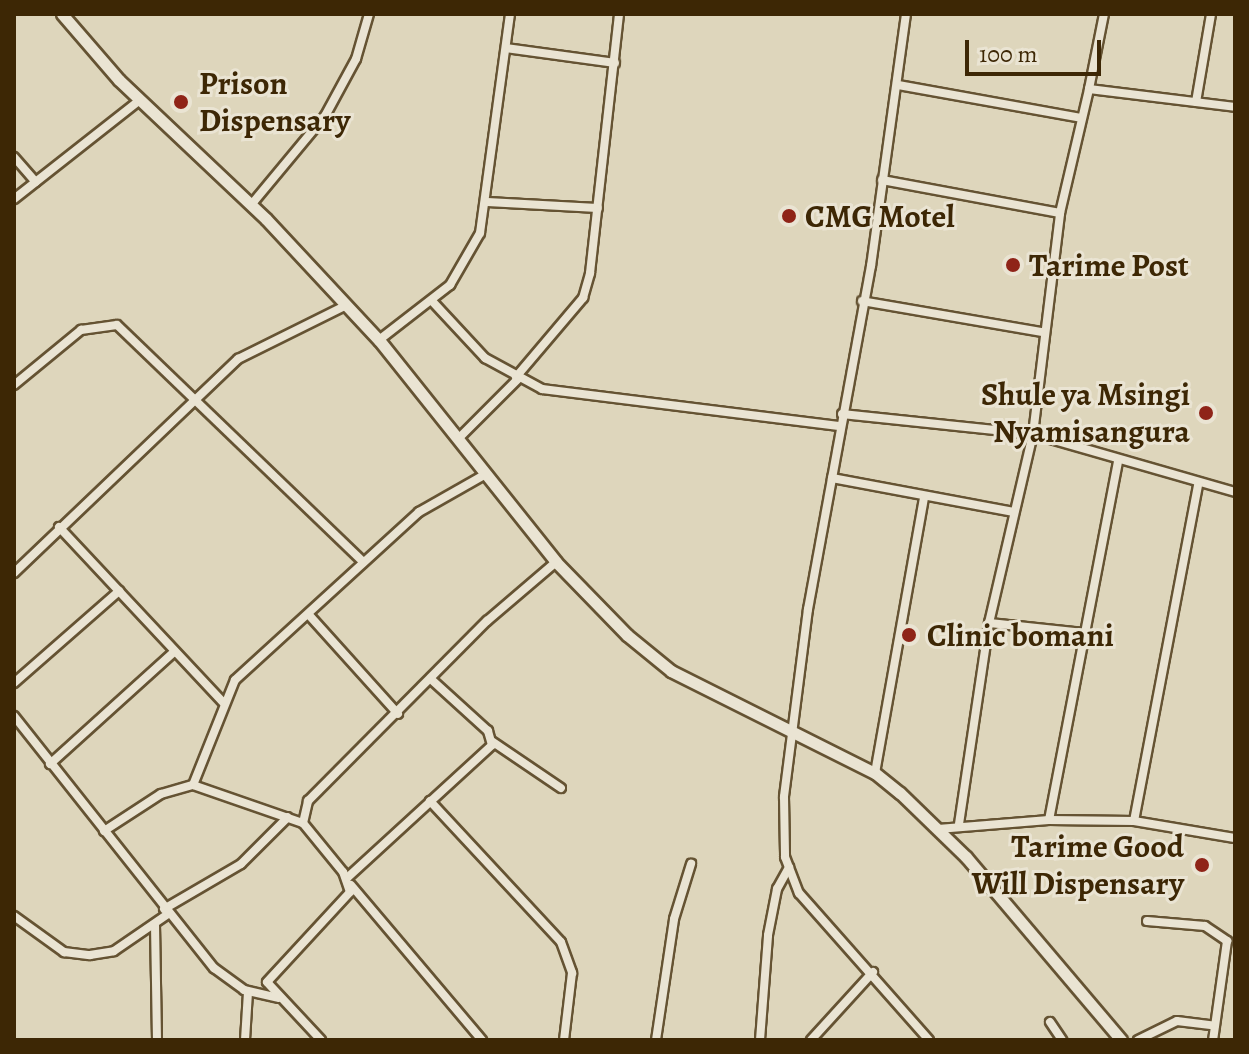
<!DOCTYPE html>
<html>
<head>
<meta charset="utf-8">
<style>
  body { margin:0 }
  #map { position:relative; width:1249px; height:1054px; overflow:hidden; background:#ded6bc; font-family:Alegreya,serif }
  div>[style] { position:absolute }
  .roads { filter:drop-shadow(2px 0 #655333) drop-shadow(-2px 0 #655333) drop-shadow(0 2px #655333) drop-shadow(0 -2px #655333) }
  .street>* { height:8px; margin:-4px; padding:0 4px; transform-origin:4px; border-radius:4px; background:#eae4d3 }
  .secondary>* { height:11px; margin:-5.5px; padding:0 5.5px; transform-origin:5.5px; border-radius:5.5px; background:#eae4d3 }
  .dots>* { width:22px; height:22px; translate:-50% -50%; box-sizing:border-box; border:4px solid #eae4d3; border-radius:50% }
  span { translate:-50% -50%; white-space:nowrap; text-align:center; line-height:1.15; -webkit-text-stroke:6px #eae4d3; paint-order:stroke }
  .poi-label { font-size:32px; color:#3d2705; font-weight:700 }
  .left { translate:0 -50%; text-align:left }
  .right { translate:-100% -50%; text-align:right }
  .frame { position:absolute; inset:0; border:16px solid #3d2705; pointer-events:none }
  .scale { position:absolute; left:965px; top:40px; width:136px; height:36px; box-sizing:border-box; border:4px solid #3d2705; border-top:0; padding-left:10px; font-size:24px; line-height:28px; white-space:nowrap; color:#3d2705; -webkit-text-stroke:6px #eae4d3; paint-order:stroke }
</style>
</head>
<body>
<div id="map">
  <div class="roads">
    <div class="street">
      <div style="left:906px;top:14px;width:254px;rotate:97.9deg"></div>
      <div style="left:871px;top:266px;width:349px;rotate:100.4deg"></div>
      <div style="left:808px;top:609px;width:190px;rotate:97.3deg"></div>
      <div style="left:784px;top:797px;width:60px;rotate:89deg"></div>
      <div style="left:785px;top:857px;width:39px;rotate:69deg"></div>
      <div style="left:799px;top:893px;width:196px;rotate:48.5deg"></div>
      <div style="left:506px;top:48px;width:110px;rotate:7.8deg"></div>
      <div style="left:898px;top:85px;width:186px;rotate:10.2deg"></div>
      <div style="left:1089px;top:89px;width:76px;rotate:-78.7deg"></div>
      <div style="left:1196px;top:102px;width:89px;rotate:-80.3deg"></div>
      <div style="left:14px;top:157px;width:33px;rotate:49deg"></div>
      <div style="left:882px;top:180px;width:181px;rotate:10.5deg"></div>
      <div style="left:14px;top:199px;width:160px;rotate:-38.2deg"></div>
      <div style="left:487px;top:202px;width:111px;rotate:3.1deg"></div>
      <div style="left:251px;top:205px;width:116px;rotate:-50.3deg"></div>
      <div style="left:325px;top:116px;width:65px;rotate:-61.5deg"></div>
      <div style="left:356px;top:59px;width:47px;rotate:-73.9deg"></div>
      <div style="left:432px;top:301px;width:78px;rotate:47.1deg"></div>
      <div style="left:485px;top:358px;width:65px;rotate:28.5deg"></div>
      <div style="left:542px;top:389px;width:299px;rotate:7.1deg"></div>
      <div style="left:862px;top:301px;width:182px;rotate:9.8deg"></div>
      <div style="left:379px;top:340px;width:90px;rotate:-37.8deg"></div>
      <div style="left:450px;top:285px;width:60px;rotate:-60deg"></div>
      <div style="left:480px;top:233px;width:221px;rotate:-82.2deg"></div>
      <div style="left:516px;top:377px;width:104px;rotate:-49.7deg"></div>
      <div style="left:583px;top:298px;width:26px;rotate:-74deg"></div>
      <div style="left:590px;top:273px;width:261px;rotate:-83.6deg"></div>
      <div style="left:14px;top:385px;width:87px;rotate:-39.4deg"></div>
      <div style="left:81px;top:330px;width:36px;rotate:-8deg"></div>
      <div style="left:117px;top:325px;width:342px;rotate:43.9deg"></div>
      <div style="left:842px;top:414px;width:192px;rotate:6deg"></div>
      <div style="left:1033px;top:434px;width:210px;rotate:16deg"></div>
      <div style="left:458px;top:439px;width:86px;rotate:-45deg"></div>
      <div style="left:832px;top:478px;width:185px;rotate:10.6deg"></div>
      <div style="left:59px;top:527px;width:240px;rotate:46.9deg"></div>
      <div style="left:14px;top:573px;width:310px;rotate:-43.7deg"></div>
      <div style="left:238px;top:359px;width:122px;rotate:-26.4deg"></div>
      <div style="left:309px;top:615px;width:133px;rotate:48deg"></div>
      <div style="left:989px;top:623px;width:96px;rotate:6deg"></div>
      <div style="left:14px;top:683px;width:140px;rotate:-41.2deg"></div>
      <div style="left:14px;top:716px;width:322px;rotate:51.6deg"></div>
      <div style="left:214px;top:968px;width:37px;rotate:36deg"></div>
      <div style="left:244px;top:990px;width:35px;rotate:13deg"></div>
      <div style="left:493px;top:742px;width:82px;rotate:34.1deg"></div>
      <div style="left:50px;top:764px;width:167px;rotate:-42.1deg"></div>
      <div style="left:875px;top:773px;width:280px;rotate:-79.9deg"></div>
      <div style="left:193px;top:785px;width:113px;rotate:-68.2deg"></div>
      <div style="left:235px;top:680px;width:249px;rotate:-42.4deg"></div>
      <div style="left:419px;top:512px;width:77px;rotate:-29.6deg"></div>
      <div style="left:430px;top:801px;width:192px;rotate:47.1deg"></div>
      <div style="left:561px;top:942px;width:33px;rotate:70deg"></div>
      <div style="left:572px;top:973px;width:67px;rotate:96.8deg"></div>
      <div style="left:1049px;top:820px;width:367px;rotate:-79.1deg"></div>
      <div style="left:1134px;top:821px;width:343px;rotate:-79.2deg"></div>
      <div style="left:959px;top:824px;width:203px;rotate:-81.5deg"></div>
      <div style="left:989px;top:623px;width:194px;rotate:-76.9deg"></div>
      <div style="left:1033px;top:434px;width:223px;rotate:-83deg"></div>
      <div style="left:1060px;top:213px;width:127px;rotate:-76.8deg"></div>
      <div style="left:1089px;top:89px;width:147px;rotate:7deg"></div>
      <div style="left:938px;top:829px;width:111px;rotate:-4.6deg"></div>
      <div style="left:1049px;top:820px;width:85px;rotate:0.7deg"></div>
      <div style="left:1134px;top:821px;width:102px;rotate:9.6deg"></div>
      <div style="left:104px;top:831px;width:68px;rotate:-33deg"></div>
      <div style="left:161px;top:794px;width:33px;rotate:-16deg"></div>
      <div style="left:193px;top:785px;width:116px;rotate:19.1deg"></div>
      <div style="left:347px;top:878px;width:197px;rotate:-42.5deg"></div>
      <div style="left:492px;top:745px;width:15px;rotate:-106deg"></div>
      <div style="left:488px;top:731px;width:74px;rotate:-137.7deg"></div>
      <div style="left:351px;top:885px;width:203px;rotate:49.8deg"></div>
      <div style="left:164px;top:909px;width:89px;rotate:-30.3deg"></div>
      <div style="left:241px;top:864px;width:66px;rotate:-45deg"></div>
      <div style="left:14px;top:916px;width:62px;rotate:35.8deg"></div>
      <div style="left:64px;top:952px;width:26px;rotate:7deg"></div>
      <div style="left:90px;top:955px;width:24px;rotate:-9deg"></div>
      <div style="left:114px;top:951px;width:65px;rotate:-34.4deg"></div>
      <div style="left:1147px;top:921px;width:58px;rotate:4.9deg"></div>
      <div style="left:1205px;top:926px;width:27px;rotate:34deg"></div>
      <div style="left:1227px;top:941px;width:100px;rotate:98deg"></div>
      <div style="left:155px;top:925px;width:115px;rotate:89deg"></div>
      <div style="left:1050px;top:1022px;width:22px;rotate:56deg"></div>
      <div style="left:245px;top:1040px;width:48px;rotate:-86.4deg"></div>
      <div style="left:321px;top:1040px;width:79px;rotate:-133deg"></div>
      <div style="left:267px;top:982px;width:122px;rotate:-47.3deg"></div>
      <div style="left:350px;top:892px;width:21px;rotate:-109deg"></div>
      <div style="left:343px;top:872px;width:63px;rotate:-129.2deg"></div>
      <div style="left:303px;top:823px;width:23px;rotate:-77deg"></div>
      <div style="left:308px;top:801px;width:254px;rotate:-45.2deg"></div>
      <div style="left:487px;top:621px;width:91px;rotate:-40.5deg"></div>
      <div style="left:656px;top:1040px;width:122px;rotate:-81.5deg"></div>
      <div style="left:674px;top:919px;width:58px;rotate:-72.8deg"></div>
      <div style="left:760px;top:1040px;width:105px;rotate:-85.6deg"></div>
      <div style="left:768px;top:935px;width:47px;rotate:-78.9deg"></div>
      <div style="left:777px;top:889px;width:25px;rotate:-61deg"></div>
      <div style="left:811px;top:1040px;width:92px;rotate:-47.6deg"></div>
      <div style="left:1138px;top:1040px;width:43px;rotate:-26deg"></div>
      <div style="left:1177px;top:1021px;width:38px;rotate:7deg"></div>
    </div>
    <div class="secondary">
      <div style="left:62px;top:14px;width:87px;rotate:49.2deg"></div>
      <div style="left:119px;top:80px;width:202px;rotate:43.4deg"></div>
      <div style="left:266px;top:219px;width:166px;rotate:47deg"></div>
      <div style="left:379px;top:340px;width:284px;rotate:51.4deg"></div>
      <div style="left:556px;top:562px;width:102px;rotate:45.8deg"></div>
      <div style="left:627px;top:635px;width:57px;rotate:39.3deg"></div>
      <div style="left:671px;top:671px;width:228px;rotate:26.6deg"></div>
      <div style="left:875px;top:773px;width:32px;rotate:39deg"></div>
      <div style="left:900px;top:793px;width:92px;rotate:44.1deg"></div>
      <div style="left:966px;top:857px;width:240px;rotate:49.7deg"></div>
    </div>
  </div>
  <div class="dots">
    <div style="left:181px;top:102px;background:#8f2418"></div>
    <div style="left:789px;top:216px;background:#8f2418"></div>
    <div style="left:1013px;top:265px;background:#8f2418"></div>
    <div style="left:1206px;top:413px;background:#8f2418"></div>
    <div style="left:909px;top:635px;background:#8f2418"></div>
    <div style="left:1202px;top:865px;background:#8f2418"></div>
  </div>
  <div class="poi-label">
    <span class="left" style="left:199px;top:102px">Prison<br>Dispensary</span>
    <span class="left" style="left:805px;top:216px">CMG Motel</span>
    <span class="left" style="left:1029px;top:265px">Tarime Post</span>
    <span class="right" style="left:1190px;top:413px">Shule ya Msingi<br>Nyamisangura</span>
    <span class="left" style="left:927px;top:635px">Clinic bomani</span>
    <span class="right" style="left:1184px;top:865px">Tarime Good<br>Will Dispensary</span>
  </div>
  <div class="frame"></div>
  <div class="scale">100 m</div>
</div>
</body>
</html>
